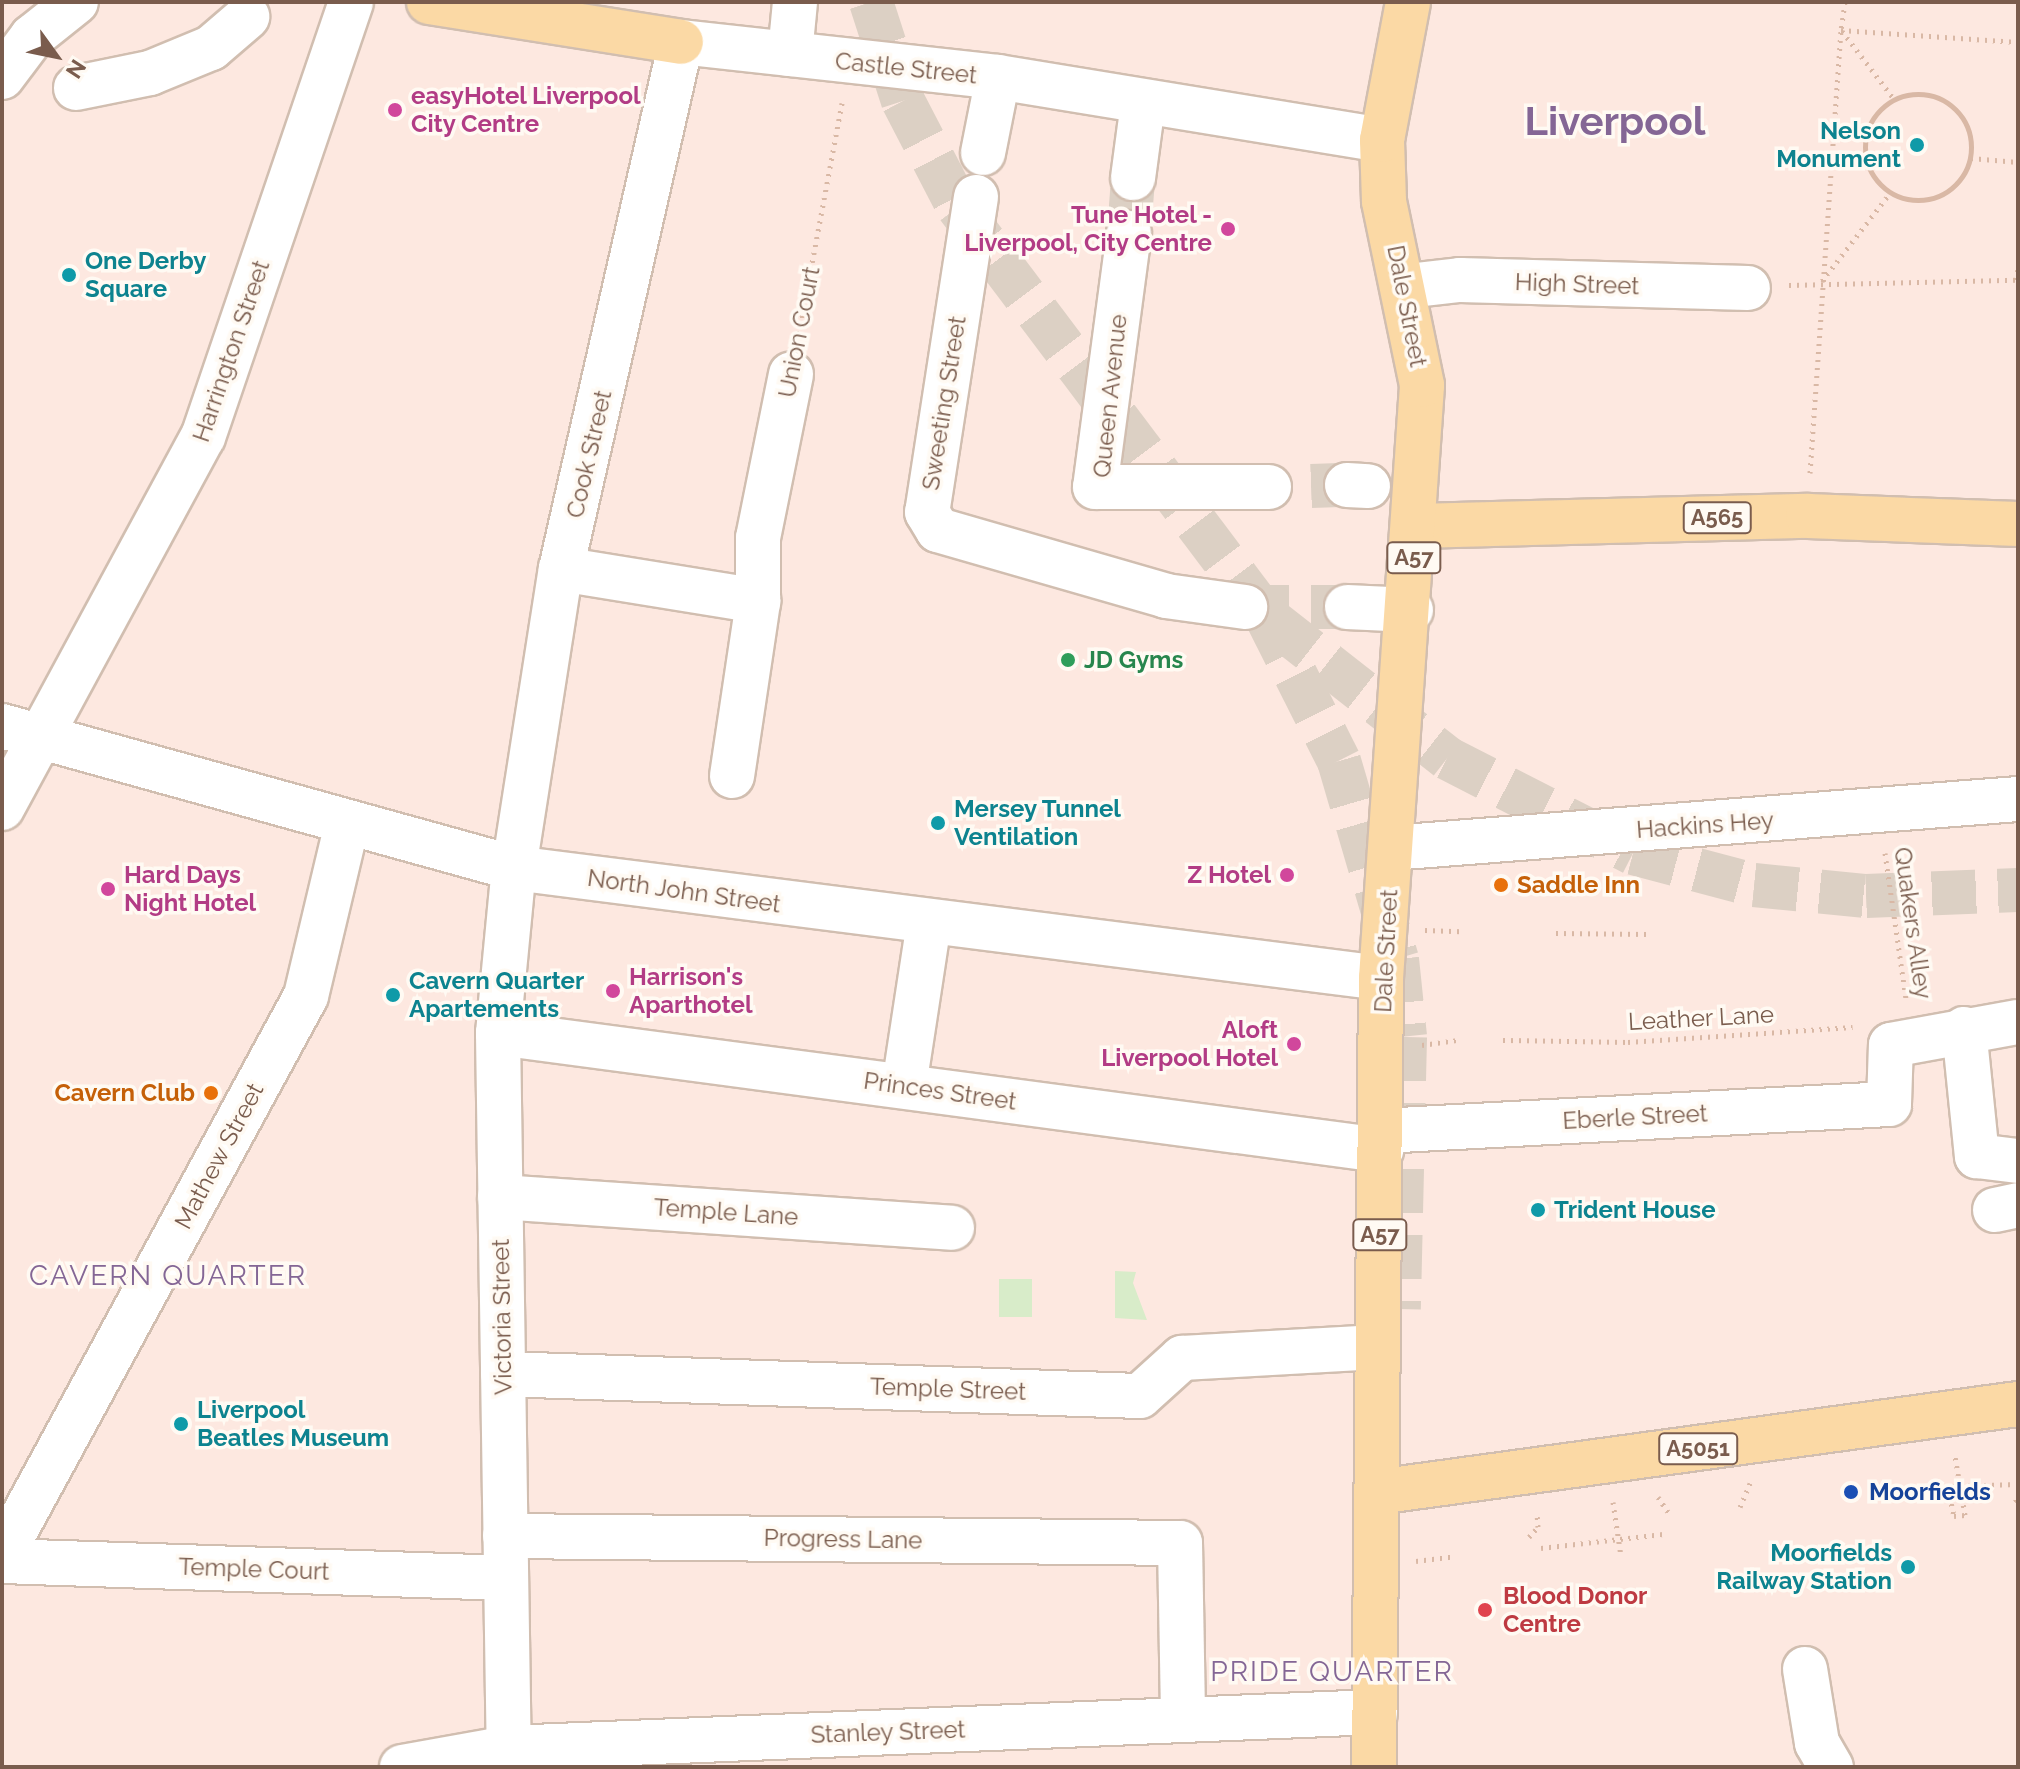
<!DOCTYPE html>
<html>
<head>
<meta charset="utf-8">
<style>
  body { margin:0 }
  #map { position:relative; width:2020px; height:1769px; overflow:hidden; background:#fdf6ec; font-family:Raleway,sans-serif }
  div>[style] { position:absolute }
  .commercial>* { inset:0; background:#fde8e0; transform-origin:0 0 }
  .green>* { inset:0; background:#d8ecc9; transform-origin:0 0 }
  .minor-tunnel>* { height:44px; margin-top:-22px; transform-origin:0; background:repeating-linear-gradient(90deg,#dcd0c4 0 44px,transparent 0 66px) }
  .major-tunnel>* { height:44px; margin-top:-22px; transform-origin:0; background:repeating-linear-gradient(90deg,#dcd0c4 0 44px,transparent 0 66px) }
  .path>* { height:5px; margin-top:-2.5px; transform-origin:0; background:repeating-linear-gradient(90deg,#d9b8a5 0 2px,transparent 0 8px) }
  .path>.ring { margin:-2.5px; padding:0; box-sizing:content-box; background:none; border:5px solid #d9b8a5; border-radius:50% }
  .roads { filter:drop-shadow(2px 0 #d1beb0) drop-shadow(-2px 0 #d1beb0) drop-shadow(0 2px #d1beb0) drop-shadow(0 -2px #d1beb0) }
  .minor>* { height:44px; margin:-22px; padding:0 22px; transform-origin:22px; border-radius:22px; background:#fff }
  .major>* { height:44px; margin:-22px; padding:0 22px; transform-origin:22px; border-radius:22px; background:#fbd9a5 }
  .path-bridge>* { height:5px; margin-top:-2.5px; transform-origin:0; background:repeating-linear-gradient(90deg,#d9b8a5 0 2px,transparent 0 8px) }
  .dots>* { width:22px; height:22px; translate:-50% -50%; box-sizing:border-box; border:4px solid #fffaf3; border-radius:50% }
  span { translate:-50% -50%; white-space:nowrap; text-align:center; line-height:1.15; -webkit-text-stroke:7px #fffaf3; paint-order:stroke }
  .shield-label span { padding:2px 6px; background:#fffaf3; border:2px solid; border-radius:6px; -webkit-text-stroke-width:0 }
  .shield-label { font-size:22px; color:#7a5c4d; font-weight:700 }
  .street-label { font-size:24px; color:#7a5c4d }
  .hotel-label { font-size:24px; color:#b23c85; font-weight:700 }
  .left { translate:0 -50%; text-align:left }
  .right { translate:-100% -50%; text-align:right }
  .culture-label { font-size:24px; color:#0d838f; font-weight:700 }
  .leisure-label { font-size:24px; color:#27864d; font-weight:700 }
  .food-label { font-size:24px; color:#c56008; font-weight:700 }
  .transit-label { font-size:24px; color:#164399; font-weight:700 }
  .health-label { font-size:24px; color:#be3a42; font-weight:700 }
  .quarter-label { font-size:28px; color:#846695; letter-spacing:2px }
  .town-label { font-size:40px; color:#846695; font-weight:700 }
  .frame { position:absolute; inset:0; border:4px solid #7a5c4d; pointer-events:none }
  .north { position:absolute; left:16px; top:16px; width:80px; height:80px; -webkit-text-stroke:6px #fffaf3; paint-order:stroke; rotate:123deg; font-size:22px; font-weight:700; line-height:32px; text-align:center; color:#7a5c4d }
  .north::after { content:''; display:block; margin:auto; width:28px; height:36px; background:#7a5c4d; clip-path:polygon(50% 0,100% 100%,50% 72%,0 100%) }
</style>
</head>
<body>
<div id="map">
  <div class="commercial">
    <div style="left:2px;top:2px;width:2016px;height:1765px"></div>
  </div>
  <div class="green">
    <div style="clip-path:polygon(1115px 1271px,1136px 1272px,1133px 1283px,1147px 1320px,1115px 1318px)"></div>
    <div style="left:999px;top:1279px;width:33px;height:38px"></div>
  </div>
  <div class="minor-tunnel">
    <div style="left:1129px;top:233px;width:55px;rotate:-85.8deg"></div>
    <div style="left:1311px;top:486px;width:36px;rotate:-2deg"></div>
    <div style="left:1245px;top:607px;width:102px"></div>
  </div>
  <div class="major-tunnel">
    <div style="left:871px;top:2px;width:104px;rotate:72.1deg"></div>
    <div style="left:903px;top:101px;width:119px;rotate:62.6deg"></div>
    <div style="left:958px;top:207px;width:512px;rotate:53.02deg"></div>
    <div style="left:1266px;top:616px;width:162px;rotate:63.3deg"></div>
    <div style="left:1339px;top:761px;width:206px;rotate:73.7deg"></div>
    <div style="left:1397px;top:959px;width:78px;rotate:84.1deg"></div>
    <div style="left:1405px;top:1037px;width:272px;rotate:91.3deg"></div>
    <div style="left:1275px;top:623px;width:219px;rotate:38.1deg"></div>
    <div style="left:1447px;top:758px;width:209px;rotate:27.1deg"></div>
    <div style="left:1633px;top:853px;width:125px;rotate:14.8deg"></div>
    <div style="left:1754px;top:885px;width:113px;rotate:5.6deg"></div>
    <div style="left:1866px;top:896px;width:152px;rotate:-2.3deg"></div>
  </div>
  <div class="path">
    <div style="left:1845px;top:2px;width:28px;rotate:98deg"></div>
    <div style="left:1841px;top:30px;width:177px;rotate:3.9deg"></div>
    <div style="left:1842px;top:31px;width:86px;rotate:52.6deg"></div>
    <div class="ring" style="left:1865px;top:94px;width:101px;height:101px"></div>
    <div style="left:1971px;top:158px;width:47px;rotate:4.9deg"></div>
    <div style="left:1822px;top:281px;width:111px;rotate:-52.3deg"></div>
    <div style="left:1789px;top:285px;width:227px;rotate:-1.3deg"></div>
    <div style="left:2016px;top:280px;width:11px;rotate:-80deg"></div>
    <div style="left:799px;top:333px;width:234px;rotate:-79.4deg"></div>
    <div style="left:1810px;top:473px;width:444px;rotate:-86deg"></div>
    <div style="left:1885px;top:853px;width:147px;rotate:81.8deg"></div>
    <div style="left:1425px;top:930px;width:35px;rotate:2deg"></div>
    <div style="left:1556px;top:933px;width:92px;rotate:0.6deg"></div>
    <div style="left:1503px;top:1040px;width:125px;rotate:0.9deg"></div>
    <div style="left:1628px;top:1042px;width:225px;rotate:-3.8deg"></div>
    <div style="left:1422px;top:1045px;width:35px;rotate:-8deg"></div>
    <div style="left:1948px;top:1488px;width:29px;rotate:78deg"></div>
    <div style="left:1954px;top:1516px;width:11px;rotate:-5deg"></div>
    <div style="left:1965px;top:1515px;width:60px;rotate:-99.6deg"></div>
    <div style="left:1658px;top:1497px;width:22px;rotate:56deg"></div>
    <div style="left:1613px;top:1502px;width:55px;rotate:81.6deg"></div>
    <div style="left:2015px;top:1502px;width:5px;rotate:-53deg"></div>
    <div style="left:1740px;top:1507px;width:26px;rotate:-67deg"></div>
    <div style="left:1529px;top:1537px;width:13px;rotate:-48deg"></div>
    <div style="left:1538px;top:1527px;width:15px;rotate:-94deg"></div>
    <div style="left:1541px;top:1548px;width:123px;rotate:-6.5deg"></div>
    <div style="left:1416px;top:1561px;width:39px;rotate:-7deg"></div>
  </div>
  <div class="roads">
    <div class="minor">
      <div style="left:790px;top:54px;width:52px;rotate:-84.5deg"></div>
      <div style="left:2px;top:77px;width:50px;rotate:-53.1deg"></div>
      <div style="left:32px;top:37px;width:56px;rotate:-38.5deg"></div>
      <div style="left:76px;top:88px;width:76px;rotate:-11.5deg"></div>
      <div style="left:150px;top:73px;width:66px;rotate:-22.3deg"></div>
      <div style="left:211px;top:48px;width:48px;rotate:-40.7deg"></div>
      <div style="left:983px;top:153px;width:77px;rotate:-78.8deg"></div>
      <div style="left:1133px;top:178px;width:76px;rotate:-82.4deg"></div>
      <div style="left:976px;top:197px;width:319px;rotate:98.8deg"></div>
      <div style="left:927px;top:512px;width:21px;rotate:59deg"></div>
      <div style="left:938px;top:530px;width:237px;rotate:16.1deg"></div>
      <div style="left:1166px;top:596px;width:80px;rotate:7.9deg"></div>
      <div style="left:1129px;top:233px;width:256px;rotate:97.6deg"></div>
      <div style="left:1095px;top:487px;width:174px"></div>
      <div style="left:1407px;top:286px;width:53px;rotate:-6.5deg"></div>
      <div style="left:1460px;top:280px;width:288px;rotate:1.6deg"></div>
      <div style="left:1347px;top:485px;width:21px;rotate:3deg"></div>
      <div style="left:561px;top:569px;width:200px;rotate:9.2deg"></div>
      <div style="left:1347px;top:607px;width:64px;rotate:2.7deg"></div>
      <div style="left:2px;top:726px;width:531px;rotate:15.5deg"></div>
      <div style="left:514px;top:868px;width:874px;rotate:7.23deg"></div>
      <div style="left:732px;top:776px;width:177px;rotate:-81.5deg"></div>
      <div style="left:758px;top:601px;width:63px;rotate:-90deg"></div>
      <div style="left:758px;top:538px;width:167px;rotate:-78.6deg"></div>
      <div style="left:2px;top:808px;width:422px;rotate:-61.6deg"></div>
      <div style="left:203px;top:437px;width:459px;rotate:-71.2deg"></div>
      <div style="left:1391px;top:848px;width:629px;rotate:-4.47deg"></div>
      <div style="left:1964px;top:1029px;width:128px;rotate:84.2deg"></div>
      <div style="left:1977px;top:1156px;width:41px;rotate:7deg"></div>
      <div style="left:498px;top:1033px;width:891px;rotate:7.55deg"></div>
      <div style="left:904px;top:1086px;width:165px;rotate:-81.3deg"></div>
      <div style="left:1381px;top:1131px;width:509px;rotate:-3.04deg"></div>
      <div style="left:1889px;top:1104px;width:59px;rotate:-88.1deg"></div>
      <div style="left:1891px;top:1045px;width:129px;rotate:-10.3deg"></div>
      <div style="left:500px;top:1197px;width:453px;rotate:3.9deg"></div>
      <div style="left:1995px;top:1210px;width:24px;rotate:-12deg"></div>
      <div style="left:503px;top:1374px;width:637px;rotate:1.98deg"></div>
      <div style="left:1140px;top:1396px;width:57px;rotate:-42.1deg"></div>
      <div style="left:1182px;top:1358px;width:196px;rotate:-3.2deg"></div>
      <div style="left:505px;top:1536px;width:675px;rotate:0.59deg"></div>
      <div style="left:1180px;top:1543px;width:177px;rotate:89deg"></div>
      <div style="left:2px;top:1555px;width:636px;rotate:-61.46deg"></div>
      <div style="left:306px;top:996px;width:177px;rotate:-76.6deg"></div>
      <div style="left:2px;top:1561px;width:504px;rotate:1.93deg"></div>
      <div style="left:1805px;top:1669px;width:75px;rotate:80.8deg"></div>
      <div style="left:1817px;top:1743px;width:28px;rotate:60deg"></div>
      <div style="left:402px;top:1767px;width:109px;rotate:-10.1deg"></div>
      <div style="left:509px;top:1748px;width:867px;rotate:-2.38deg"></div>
      <div style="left:509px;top:1767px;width:734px;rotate:-90.86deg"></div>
      <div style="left:498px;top:1033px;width:166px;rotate:-84.5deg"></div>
      <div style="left:514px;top:868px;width:303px;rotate:-81.1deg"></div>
      <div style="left:561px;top:569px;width:540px;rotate:-77.17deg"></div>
      <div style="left:681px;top:42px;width:319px;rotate:6.3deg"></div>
      <div style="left:998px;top:77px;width:389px;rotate:9.3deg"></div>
    </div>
    <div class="major">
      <div style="left:429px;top:2px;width:255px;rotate:9deg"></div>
      <div style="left:1417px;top:526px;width:391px;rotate:-1.5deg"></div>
      <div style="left:1808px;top:516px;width:210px;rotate:2.2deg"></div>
      <div style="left:1377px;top:1492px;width:647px;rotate:-7.82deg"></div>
      <div style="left:1374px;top:1767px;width:789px;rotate:-89.49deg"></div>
      <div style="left:1381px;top:978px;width:594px;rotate:-86.04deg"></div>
      <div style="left:1422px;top:385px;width:188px;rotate:-101.7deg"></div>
      <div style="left:1384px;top:201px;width:61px;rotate:-91.9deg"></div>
      <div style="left:1382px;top:140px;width:140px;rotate:-79.3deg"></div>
    </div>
  </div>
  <div class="path-bridge">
    <div style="left:1952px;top:1486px;width:66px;rotate:-1.7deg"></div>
  </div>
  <div class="dots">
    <div style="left:395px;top:110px;background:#d1479c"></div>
    <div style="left:1917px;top:145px;background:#0f9aa8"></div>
    <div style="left:1228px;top:229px;background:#d1479c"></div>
    <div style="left:69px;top:275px;background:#0f9aa8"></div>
    <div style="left:1068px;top:660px;background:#2e9e5b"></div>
    <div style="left:938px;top:823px;background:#0f9aa8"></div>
    <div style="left:1287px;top:875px;background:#d1479c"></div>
    <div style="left:1501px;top:885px;background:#e8710a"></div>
    <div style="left:108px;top:889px;background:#d1479c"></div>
    <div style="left:613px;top:991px;background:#d1479c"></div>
    <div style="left:393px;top:995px;background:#0f9aa8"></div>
    <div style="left:1294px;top:1044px;background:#d1479c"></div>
    <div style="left:211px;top:1093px;background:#e8710a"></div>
    <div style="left:1538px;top:1210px;background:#0f9aa8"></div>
    <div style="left:181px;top:1424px;background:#0f9aa8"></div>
    <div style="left:1851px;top:1492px;background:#1a4fb4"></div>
    <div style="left:1908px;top:1567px;background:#0f9aa8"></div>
    <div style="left:1485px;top:1610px;background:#e0444e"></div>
  </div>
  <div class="shield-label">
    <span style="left:1717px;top:518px">A565</span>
    <span style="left:1414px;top:558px">A57</span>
    <span style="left:1380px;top:1235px">A57</span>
    <span style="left:1698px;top:1449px">A5051</span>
  </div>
  <div class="street-label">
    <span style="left:906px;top:68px;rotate:6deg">Castle Street</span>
    <span style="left:1577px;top:284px;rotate:2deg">High Street</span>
    <span style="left:1407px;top:306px;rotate:79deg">Dale Street</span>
    <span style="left:799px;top:332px;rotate:-79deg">Union Court</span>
    <span style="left:231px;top:351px;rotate:-71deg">Harrington Street</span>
    <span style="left:1110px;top:396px;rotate:-84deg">Queen Avenue</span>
    <span style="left:944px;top:403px;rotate:-81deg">Sweeting Street</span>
    <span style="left:589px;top:454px;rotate:-77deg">Cook Street</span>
    <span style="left:1705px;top:825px;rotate:-4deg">Hackins Hey</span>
    <span style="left:684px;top:891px;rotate:8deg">North John Street</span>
    <span style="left:1913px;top:923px;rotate:82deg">Quakers Alley</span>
    <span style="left:1386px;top:951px;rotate:-87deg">Dale Street</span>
    <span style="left:1701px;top:1018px;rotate:-3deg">Leather Lane</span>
    <span style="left:940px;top:1091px;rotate:8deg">Princes Street</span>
    <span style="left:1635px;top:1117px;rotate:-3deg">Eberle Street</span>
    <span style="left:219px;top:1156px;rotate:-62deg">Mathew Street</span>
    <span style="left:726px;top:1212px;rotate:4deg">Temple Lane</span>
    <span style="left:502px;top:1317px;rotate:-91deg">Victoria Street</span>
    <span style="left:948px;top:1389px;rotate:2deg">Temple Street</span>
    <span style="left:843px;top:1539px;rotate:1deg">Progress Lane</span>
    <span style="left:254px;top:1569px;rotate:2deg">Temple Court</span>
    <span style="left:888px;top:1732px;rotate:-2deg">Stanley Street</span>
  </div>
  <div class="hotel-label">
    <span class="left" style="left:411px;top:110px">easyHotel Liverpool<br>City Centre</span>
    <span class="right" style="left:1212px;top:229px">Tune Hotel -<br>Liverpool, City Centre</span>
    <span class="left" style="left:124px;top:889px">Hard Days<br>Night Hotel</span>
    <span class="right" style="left:1271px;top:875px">Z Hotel</span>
    <span class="left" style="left:629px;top:991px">Harrison's<br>Aparthotel</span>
    <span class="right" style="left:1278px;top:1044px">Aloft<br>Liverpool Hotel</span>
  </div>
  <div class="culture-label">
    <span class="right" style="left:1901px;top:145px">Nelson<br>Monument</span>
    <span class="left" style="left:85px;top:275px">One Derby<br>Square</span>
    <span class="left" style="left:954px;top:823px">Mersey Tunnel<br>Ventilation</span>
    <span class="left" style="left:409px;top:995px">Cavern Quarter<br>Apartements</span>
    <span class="left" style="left:1554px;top:1210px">Trident House</span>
    <span class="left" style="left:197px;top:1424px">Liverpool<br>Beatles Museum</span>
    <span class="right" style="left:1892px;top:1567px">Moorfields<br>Railway Station</span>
  </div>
  <div class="leisure-label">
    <span class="left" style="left:1084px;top:660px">JD Gyms</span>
  </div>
  <div class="food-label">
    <span class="left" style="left:1517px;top:885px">Saddle Inn</span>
    <span class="right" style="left:195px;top:1093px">Cavern Club</span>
  </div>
  <div class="transit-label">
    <span class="left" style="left:1869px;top:1492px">Moorfields</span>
  </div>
  <div class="health-label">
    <span class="left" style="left:1503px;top:1610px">Blood Donor<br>Centre</span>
  </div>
  <div class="quarter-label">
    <span style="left:168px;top:1276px">CAVERN QUARTER</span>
    <span style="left:1332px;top:1672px">PRIDE QUARTER</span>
  </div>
  <div class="town-label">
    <span style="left:1615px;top:121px">Liverpool</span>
  </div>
  <div class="frame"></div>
  <div class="north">N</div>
</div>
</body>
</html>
